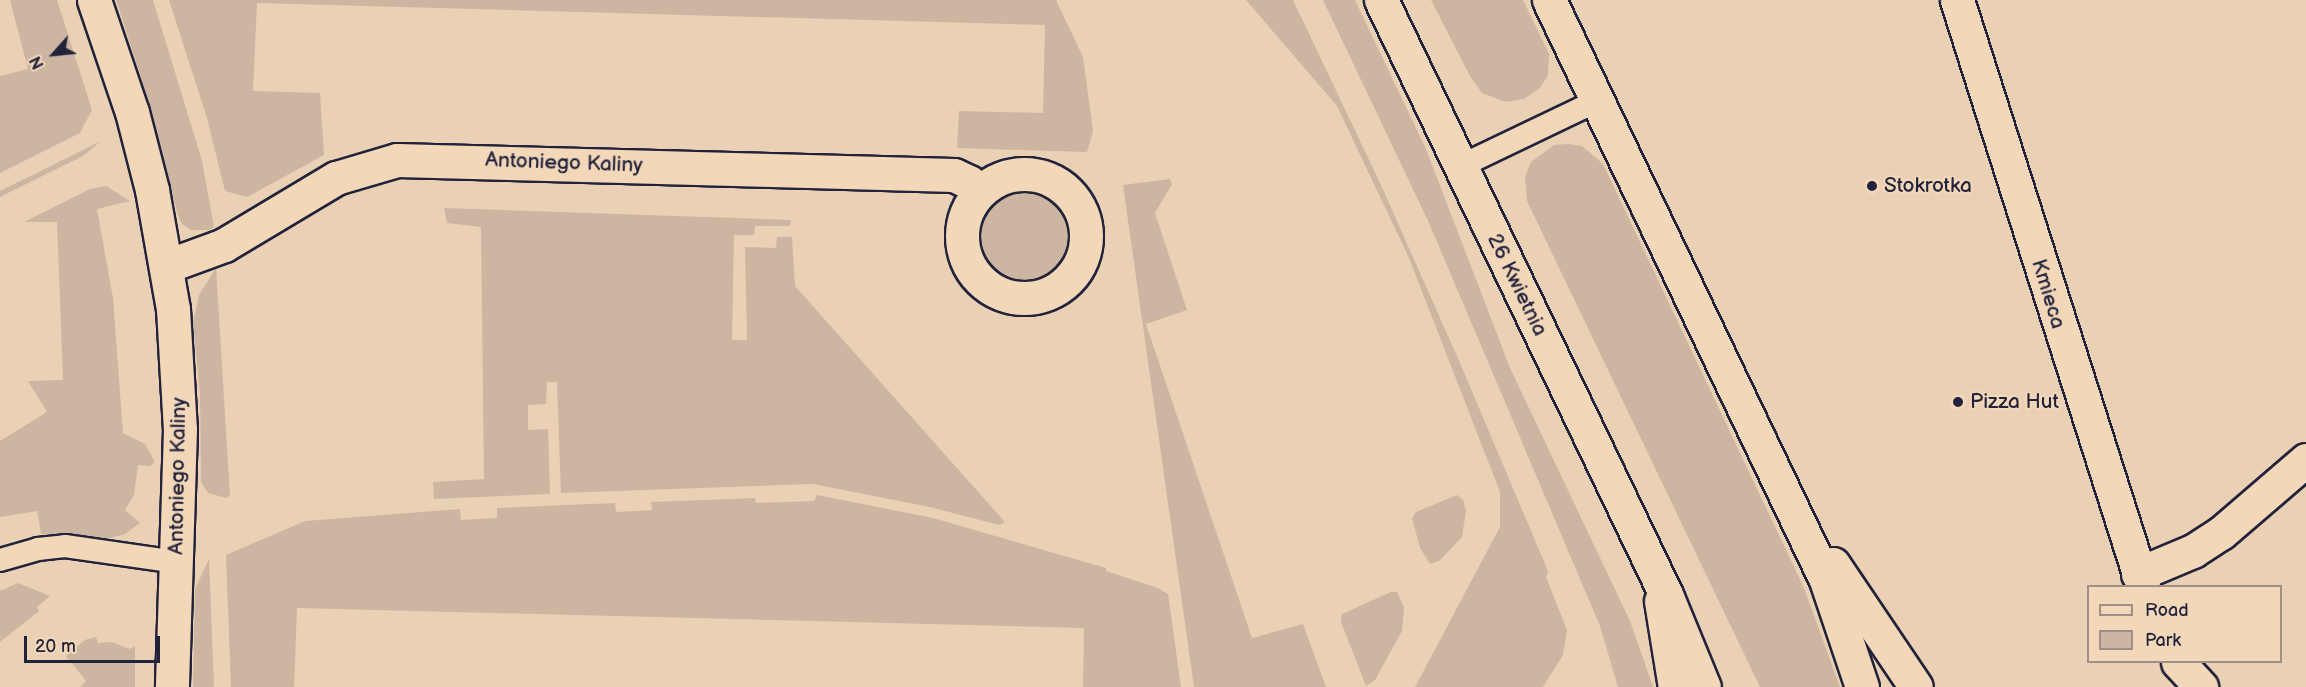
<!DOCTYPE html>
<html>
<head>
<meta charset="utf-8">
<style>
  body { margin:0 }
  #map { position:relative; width:2306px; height:687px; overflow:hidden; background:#ead0b4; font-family:"Balsamiq Sans",sans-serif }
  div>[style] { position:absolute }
  .green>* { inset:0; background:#ccb6a2 }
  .round { border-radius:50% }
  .roads { filter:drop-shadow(2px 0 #22223b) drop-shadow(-2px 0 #22223b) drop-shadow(0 2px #22223b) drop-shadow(0 -2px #22223b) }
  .service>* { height:22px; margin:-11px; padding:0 11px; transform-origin:11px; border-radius:11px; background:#f2d7b9 }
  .minor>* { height:33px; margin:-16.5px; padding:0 16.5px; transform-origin:16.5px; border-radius:16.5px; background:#f2d7b9 }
  .minor>.ring { margin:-16.5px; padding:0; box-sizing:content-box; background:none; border:33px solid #f2d7b9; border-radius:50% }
  .tertiary>* { height:33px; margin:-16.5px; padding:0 16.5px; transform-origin:16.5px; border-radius:16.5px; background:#f2d7b9 }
  .dots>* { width:16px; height:16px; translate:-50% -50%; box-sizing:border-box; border:3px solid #f2d7b9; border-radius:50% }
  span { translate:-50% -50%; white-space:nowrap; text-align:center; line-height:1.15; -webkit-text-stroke:4.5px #f2d7b9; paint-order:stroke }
  .street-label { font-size:21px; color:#22223b }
  .poi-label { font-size:21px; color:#22223b }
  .left { translate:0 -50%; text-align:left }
  .legend { position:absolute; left:2087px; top:585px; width:195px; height:78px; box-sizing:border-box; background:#f2d7b9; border:2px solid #9f8f87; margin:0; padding:8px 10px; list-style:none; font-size:18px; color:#22223b }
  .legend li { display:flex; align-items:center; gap:12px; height:30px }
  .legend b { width:30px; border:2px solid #9f8f87 }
  .north { position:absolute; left:24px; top:24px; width:60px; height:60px; -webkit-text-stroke:4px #f2d7b9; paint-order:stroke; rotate:243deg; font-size:16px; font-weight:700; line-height:24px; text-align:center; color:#22223b }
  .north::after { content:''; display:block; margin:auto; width:21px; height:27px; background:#22223b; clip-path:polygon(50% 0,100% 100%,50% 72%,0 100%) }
  .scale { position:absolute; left:24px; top:636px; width:136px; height:27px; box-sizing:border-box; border:3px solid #22223b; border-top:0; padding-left:8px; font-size:18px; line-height:21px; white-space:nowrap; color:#22223b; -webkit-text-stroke:4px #f2d7b9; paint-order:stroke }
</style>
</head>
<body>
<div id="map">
  <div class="green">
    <div style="clip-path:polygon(10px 0,57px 0,92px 110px,80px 133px,0 173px,0 76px,28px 69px)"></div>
    <div style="clip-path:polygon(116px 0,153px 0,202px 161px,214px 227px,209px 230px,191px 230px,182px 224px,178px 215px,147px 96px)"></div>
    <div style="clip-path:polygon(169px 0,1056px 0,1083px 57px,1093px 131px,1087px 152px,957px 148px,959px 111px,1043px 113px,1045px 25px,257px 3px,253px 91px,320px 93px,324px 155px,247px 197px,225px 191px,207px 118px)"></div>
    <div style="clip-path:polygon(1246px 0,1293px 0,1381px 185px,1460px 363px,1548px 571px,1546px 577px,1567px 630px,1563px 655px,1543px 687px,1415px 687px,1500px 527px,1500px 492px,1409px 258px,1337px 106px)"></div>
    <div style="clip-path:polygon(1323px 0,1355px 0,1426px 149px,1510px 368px,1630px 621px,1653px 687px,1618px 687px,1600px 626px,1429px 223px)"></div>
    <div style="clip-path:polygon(1431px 0,1523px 0,1549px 54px,1548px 75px,1540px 88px,1524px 99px,1506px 102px,1482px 93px,1470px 76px)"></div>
    <div style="clip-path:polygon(101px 141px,83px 156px,0 197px,0 191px)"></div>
    <div style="clip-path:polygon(1568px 144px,1582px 146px,1603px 164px,1804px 588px,1840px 687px,1760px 687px,1527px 201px,1525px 177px,1531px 162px,1554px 145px)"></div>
    <div style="clip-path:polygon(1170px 179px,1172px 184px,1155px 213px,1187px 310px,1146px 324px,1252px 638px,1303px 624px,1326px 687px,1194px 687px,1123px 185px)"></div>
    <div style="clip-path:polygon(106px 186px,130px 201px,97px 209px,113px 298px,123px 433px,145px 444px,155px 462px,150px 466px,138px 465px,134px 495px,125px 510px,140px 523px,125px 534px,106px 539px,41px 534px,37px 511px,0 517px,0 441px,47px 412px,28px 381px,63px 380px,57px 222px,24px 222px,90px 189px)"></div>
    <div class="round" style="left:976px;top:189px;width:94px;height:94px"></div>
    <div style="clip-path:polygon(444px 208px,791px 220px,790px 226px,755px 226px,754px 235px,734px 235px,732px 340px,747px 340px,745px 247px,776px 248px,777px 237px,792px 237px,795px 286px,1005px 522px,999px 525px,930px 507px,813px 484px,561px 493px,557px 382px,547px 382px,546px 404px,528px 405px,528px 430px,548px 429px,550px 494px,434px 499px,433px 482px,484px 479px,481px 227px,447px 223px)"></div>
    <div style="clip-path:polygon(216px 268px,230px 496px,226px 498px,208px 493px,201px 482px,200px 393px,193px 323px,199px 295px)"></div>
    <div style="clip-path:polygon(817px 495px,933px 518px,1106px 568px,1106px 571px,1158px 588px,1168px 594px,1181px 687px,1083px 687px,1084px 628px,297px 608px,294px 687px,231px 687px,226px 555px,305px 521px,460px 509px,461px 520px,497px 518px,497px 508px,615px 503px,616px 512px,652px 510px,651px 502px,755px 498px,756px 503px,814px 501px)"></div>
    <div style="clip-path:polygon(1457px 495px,1463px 500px,1466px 511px,1462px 537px,1439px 561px,1430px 564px,1420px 548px,1412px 518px,1416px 512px)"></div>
    <div style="clip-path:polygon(209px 559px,214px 687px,193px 687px,195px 589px)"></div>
    <div style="clip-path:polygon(18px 583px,50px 596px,37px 607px,39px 611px,0 642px,0 591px)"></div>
    <div style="clip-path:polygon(1391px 592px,1397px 592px,1404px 607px,1402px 631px,1375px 680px,1366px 686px,1341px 622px,1342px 614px)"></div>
    <div style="clip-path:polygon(96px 637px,98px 643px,112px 642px,129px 649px,135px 646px,135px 687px,80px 687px,86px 681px,66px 656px,85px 640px)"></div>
  </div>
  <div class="roads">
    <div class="service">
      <div style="left:1461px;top:166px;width:153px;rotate:-25.6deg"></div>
      <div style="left:0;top:560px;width:40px;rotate:-16deg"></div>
      <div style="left:38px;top:549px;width:27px;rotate:-6deg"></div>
      <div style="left:65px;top:546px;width:112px;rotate:8.2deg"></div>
    </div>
    <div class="minor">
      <div style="left:94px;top:0;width:118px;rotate:71.3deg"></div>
      <div style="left:132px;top:112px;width:81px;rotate:75.6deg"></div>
      <div style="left:152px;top:190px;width:121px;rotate:80deg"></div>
      <div style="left:173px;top:309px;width:120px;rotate:86.7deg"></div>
      <div style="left:180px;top:429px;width:258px;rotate:91.8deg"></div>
      <div style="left:1957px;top:0;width:615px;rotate:72.39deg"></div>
      <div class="ring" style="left:962px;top:174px;width:91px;height:91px"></div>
      <div style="left:167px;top:266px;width:61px;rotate:-20.2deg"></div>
      <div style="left:224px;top:245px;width:131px;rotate:-30.9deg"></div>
      <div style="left:336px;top:178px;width:64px;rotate:-16.4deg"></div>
      <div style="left:397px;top:160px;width:557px;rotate:1.54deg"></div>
      <div style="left:954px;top:175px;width:17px;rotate:25deg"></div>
      <div style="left:969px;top:182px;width:14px;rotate:56deg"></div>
      <div style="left:2138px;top:574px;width:60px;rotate:-22.7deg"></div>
      <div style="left:2193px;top:551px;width:33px;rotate:-33deg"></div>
      <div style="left:2221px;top:533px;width:112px;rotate:-40.7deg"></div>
      <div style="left:1661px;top:601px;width:87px;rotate:80.8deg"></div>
      <div style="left:2178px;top:662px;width:34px;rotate:47deg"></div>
    </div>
    <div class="tertiary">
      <div style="left:1381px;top:0;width:662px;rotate:64.4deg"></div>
      <div style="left:1667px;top:597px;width:97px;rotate:67.7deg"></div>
      <div style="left:1549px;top:0;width:643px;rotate:64.47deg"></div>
      <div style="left:1826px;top:580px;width:113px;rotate:71.4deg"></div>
      <div style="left:1833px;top:564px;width:148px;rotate:56deg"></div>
    </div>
  </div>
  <div class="dots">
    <div style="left:1872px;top:186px;background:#22223b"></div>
    <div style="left:1958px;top:402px;background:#22223b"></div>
  </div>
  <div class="street-label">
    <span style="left:564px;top:163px;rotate:2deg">Antoniego Kaliny</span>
    <span style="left:1517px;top:285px;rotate:64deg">26 Kwietnia</span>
    <span style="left:2048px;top:294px;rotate:73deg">Kmieca</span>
    <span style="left:178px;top:476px;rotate:-89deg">Antoniego Kaliny</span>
  </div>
  <div class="poi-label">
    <span class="left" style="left:1884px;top:186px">Stokrotka</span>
    <span class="left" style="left:1970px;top:402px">Pizza Hut</span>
  </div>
  <ul class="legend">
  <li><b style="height:8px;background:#f2d7b9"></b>Road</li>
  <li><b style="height:16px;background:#ccb6a2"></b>Park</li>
  </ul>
  <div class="north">N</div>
  <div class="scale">20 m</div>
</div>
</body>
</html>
